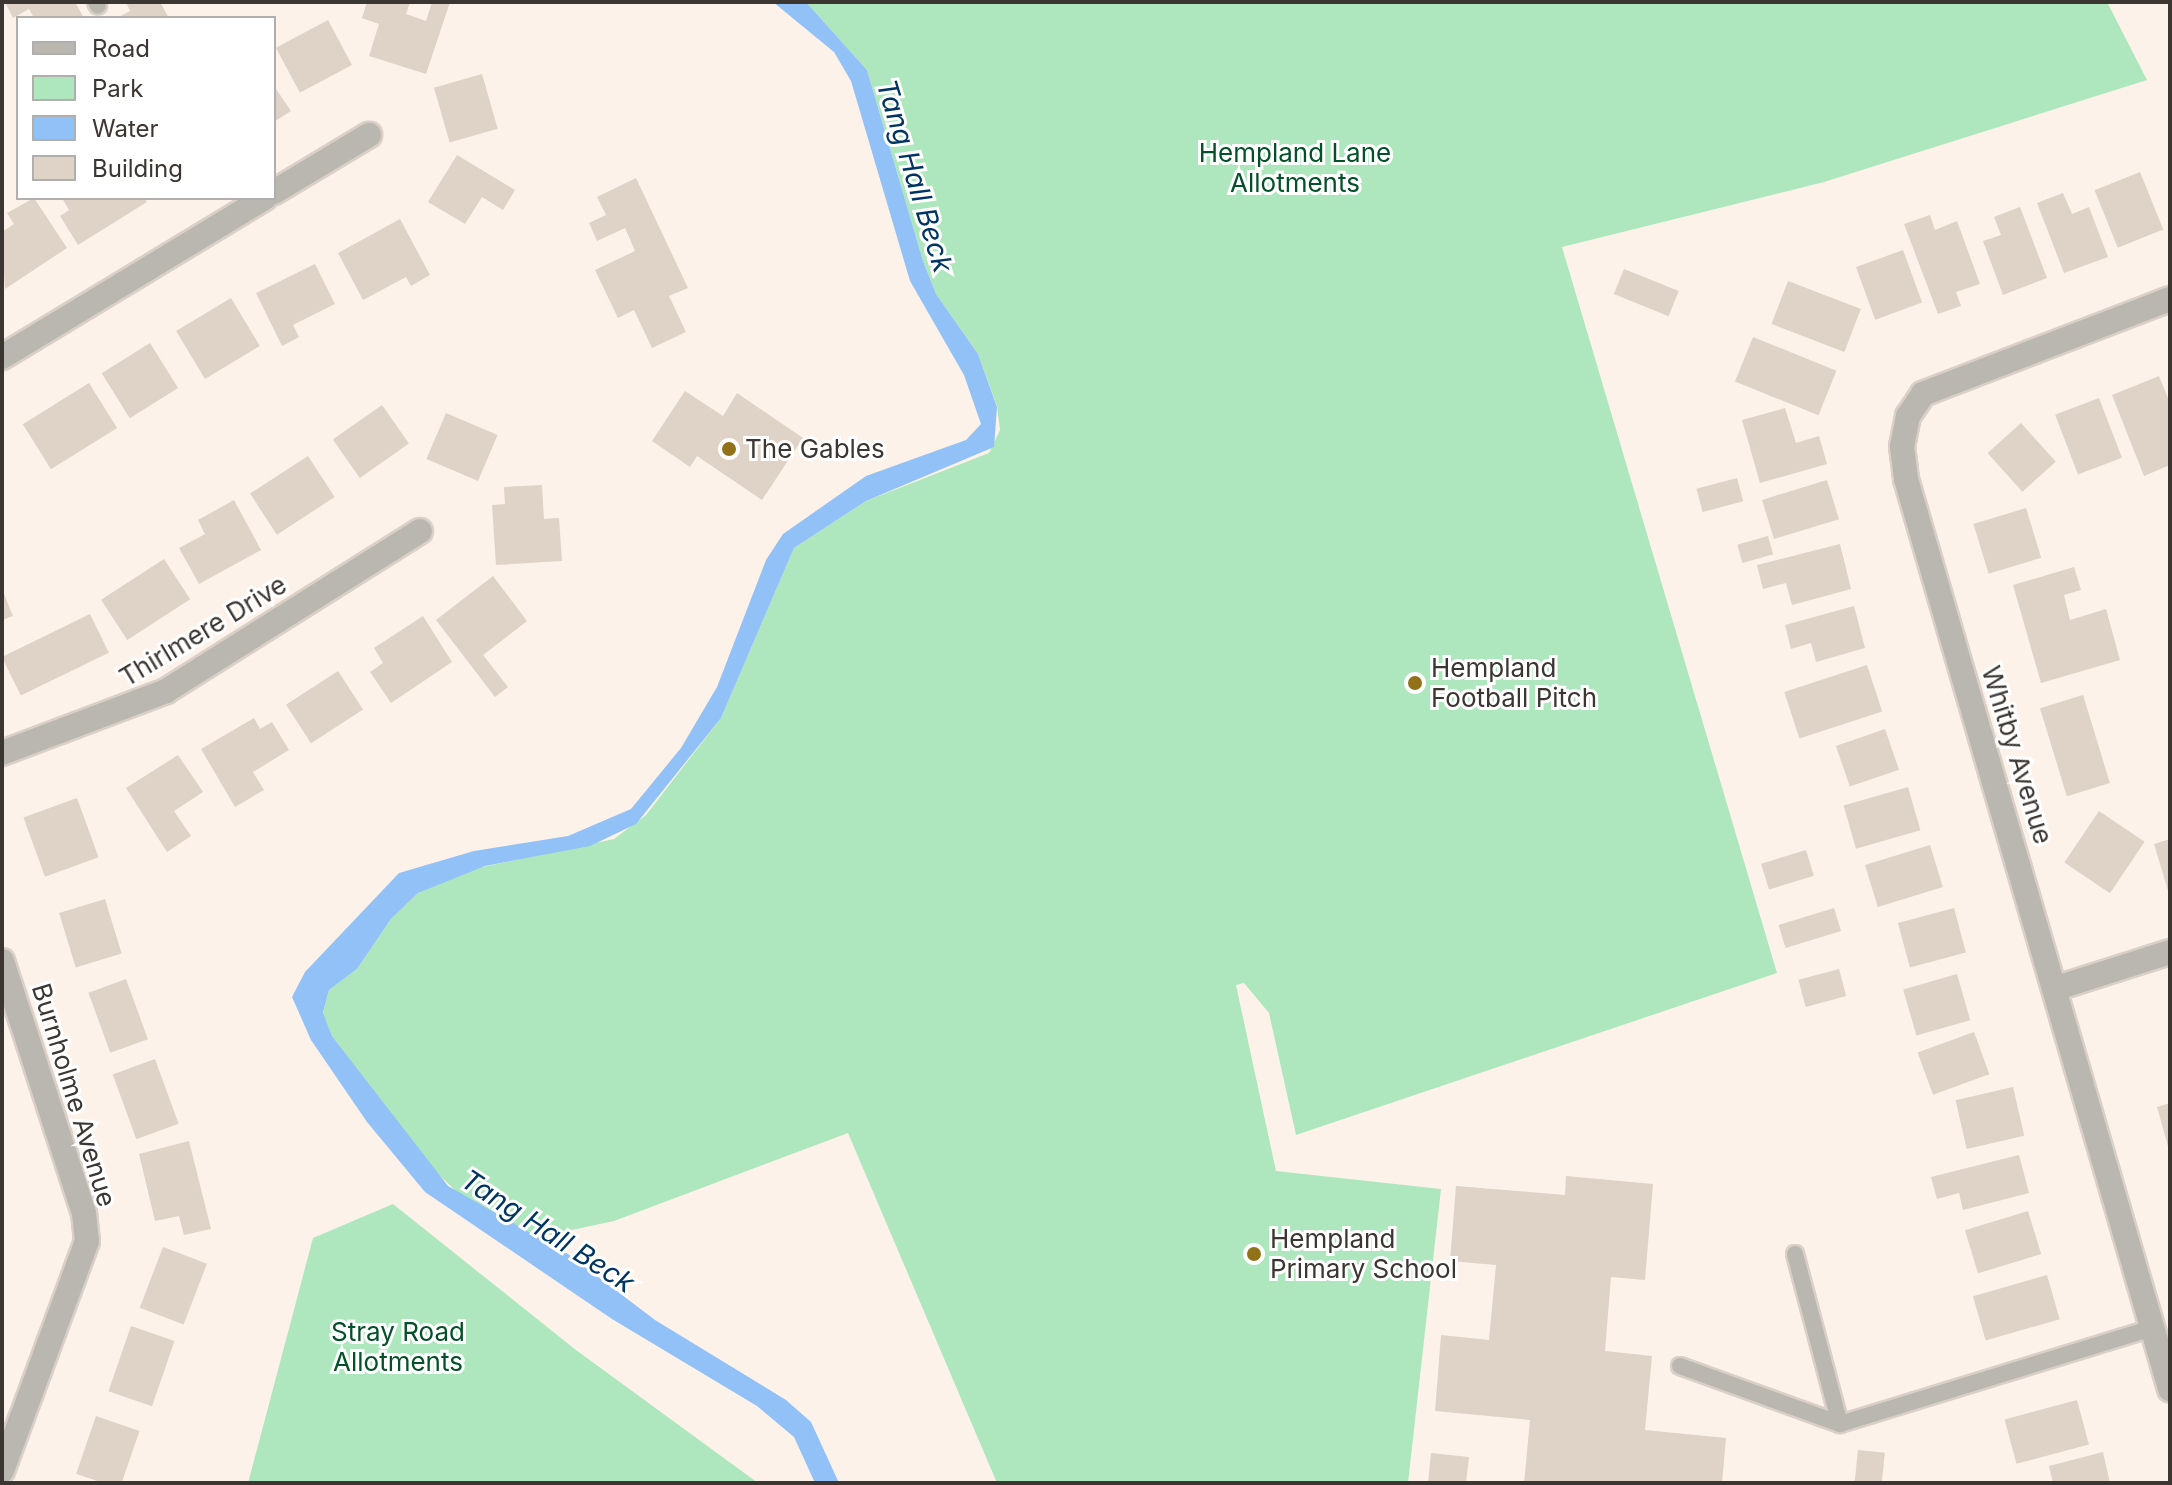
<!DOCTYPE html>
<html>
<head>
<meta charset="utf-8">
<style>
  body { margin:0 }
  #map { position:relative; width:2172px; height:1485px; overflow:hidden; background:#fdf2e9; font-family:Inter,sans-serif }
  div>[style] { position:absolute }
  .green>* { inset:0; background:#aee7be }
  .water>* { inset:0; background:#91c1f6 }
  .building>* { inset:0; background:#dfd2c7; transform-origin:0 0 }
  .roads { filter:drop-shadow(2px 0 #dad0c8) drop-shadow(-2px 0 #dad0c8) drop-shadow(0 2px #dad0c8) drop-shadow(0 -2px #dad0c8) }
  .service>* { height:16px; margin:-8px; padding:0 8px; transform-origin:8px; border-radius:8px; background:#b9b7b0 }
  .minor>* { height:24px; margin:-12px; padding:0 12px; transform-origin:12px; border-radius:12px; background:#b9b7b0 }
  .dots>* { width:22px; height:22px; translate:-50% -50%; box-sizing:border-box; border:4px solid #fff; border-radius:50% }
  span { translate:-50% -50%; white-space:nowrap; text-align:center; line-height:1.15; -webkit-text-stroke:6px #fff; paint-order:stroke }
  .park-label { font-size:26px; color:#035128 }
  .poi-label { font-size:26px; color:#3b3631 }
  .left { translate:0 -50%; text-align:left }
  .street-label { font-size:26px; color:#3b3631 }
  .water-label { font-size:28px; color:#003462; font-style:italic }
  .frame { position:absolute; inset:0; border:4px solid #3b3631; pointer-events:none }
  .legend { position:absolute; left:16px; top:16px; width:260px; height:184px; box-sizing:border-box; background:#fff; border:2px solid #b1afad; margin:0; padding:10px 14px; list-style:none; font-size:24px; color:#3b3631 }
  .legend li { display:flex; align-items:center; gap:16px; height:40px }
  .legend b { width:40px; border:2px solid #b1afad }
</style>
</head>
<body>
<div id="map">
  <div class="green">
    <div style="clip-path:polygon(806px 2px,2107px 2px,2147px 80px,1824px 182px,1562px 247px,1777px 973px,1296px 1135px,1269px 1013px,1244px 983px,1236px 985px,1276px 1171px,1441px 1189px,1408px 1483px,997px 1483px,848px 1133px,614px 1221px,539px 1237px,460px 1195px,438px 1174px,332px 1036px,323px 1014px,329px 990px,357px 969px,391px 919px,418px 893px,473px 869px,614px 839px,646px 815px,721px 718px,794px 548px,866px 501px,989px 453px,1000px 430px,997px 406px,978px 354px,936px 294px,923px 261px,867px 70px)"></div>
    <div style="clip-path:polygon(393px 1204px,576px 1350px,758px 1483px,248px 1483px,313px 1238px)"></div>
  </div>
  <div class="water">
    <div style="clip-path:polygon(773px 2px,806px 2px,867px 70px,923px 261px,936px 294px,978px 354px,997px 407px,994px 447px,866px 501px,794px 548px,721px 718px,636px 824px,590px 846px,485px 866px,418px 893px,391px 919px,357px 969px,329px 990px,323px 1013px,332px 1036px,448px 1186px,568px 1254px,655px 1320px,786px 1400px,811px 1422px,839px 1483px,815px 1483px,794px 1437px,757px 1406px,612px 1319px,425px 1192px,367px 1122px,311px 1040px,292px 997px,305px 972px,399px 873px,474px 851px,568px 836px,631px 809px,681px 748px,717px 687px,766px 560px,783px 534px,866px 476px,966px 440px,981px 424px,964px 375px,910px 281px,851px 81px,834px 52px)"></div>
  </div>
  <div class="building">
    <div style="clip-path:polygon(5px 2px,75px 2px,84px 18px,34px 18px,29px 9px,13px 18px)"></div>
    <div style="clip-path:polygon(126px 2px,160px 2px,169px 18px,117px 18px,130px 11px)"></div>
    <div style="clip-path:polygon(367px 2px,410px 2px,406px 14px,426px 21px,432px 2px,450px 2px,426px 74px,369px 56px,379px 24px,362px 18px)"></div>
    <div style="left:328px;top:20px;width:51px;height:59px;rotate:62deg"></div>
    <div style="left:482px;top:74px;width:57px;height:50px;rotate:74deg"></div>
    <div style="clip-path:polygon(274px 86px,291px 111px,274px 122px)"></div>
    <div style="clip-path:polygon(457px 155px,515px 190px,503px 210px,482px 197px,465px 224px,428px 202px)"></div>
    <div style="left:2140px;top:172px;width:62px;height:49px;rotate:68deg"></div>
    <div style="clip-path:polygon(636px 178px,688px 288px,669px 296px,686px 332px,652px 348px,634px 310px,618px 318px,595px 270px,635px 251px,625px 228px,597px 241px,589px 223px,606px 215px,597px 197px)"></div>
    <div style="clip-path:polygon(2063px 193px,2072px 214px,2089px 207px,2108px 257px,2064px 273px,2037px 203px)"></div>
    <div style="clip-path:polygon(34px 198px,67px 248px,5px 289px,2px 232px,14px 224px,7px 213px)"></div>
    <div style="clip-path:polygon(62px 198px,144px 198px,147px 202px,78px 245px,60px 216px,69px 210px)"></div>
    <div style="clip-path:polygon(2020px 207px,2047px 278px,2003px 295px,1983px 241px,2001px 235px,1994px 217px)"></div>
    <div style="clip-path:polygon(1930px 215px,1935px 230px,1957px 221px,1980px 284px,1956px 292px,1961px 306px,1938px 314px,1904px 224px)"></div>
    <div style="clip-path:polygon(400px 219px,430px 275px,411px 286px,406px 277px,363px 300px,338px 253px)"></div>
    <div style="left:1903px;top:250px;width:56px;height:50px;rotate:70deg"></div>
    <div style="clip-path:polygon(315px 264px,335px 304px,293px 325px,299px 337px,282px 346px,256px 293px)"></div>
    <div style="left:1624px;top:269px;width:59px;height:27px;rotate:22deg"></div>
    <div style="left:1788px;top:281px;width:78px;height:46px;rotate:21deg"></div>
    <div style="left:231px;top:298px;width:56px;height:64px;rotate:59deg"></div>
    <div style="left:1753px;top:337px;width:90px;height:48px;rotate:22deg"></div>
    <div style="left:150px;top:343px;width:53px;height:57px;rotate:58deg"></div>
    <div style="clip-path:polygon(2159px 376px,2170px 403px,2170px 465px,2144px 476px,2112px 395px)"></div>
    <div style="left:89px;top:383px;width:53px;height:78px;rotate:58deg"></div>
    <div style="clip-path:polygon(685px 391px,723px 416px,737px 393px,803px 438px,762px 500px,697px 456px,690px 467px,652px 441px)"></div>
    <div style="left:2099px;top:398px;width:64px;height:47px;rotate:69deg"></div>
    <div style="left:382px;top:405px;width:47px;height:60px;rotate:55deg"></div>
    <div style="clip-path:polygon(1785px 408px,1796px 443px,1819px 436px,1827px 464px,1760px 483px,1742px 420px)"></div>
    <div style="left:446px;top:413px;width:56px;height:50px;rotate:23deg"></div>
    <div style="left:2021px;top:423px;width:52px;height:45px;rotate:48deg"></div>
    <div style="left:308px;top:456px;width:49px;height:69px;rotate:57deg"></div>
    <div style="left:1737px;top:478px;width:24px;height:42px;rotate:75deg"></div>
    <div style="left:1827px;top:480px;width:41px;height:68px;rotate:73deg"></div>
    <div style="clip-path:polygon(542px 485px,544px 519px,559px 518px,562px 561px,496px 565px,492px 505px,505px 504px,504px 487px)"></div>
    <div style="clip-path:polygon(234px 500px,261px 550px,199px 584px,179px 548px,205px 534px,198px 520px)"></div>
    <div style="left:2026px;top:508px;width:52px;height:55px;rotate:73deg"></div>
    <div style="left:1768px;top:536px;width:19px;height:32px;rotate:74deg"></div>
    <div style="clip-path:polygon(1840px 544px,1851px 589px,1792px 605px,1786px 583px,1763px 589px,1757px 565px)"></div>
    <div style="left:164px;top:559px;width:48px;height:75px;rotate:57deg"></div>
    <div style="clip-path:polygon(2074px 567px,2081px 590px,2064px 595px,2070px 620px,2106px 609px,2120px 660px,2041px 683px,2013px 585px)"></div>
    <div style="clip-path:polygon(493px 576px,527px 621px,483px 655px,508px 687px,495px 697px,436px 620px)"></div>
    <div style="clip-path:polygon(2px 589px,13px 616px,2px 620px)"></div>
    <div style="clip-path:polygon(1854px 606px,1865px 648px,1816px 662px,1811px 643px,1791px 649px,1785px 625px)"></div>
    <div style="left:90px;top:614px;width:43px;height:98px;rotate:64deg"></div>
    <div style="clip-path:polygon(423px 616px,452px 662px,391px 703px,370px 672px,383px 663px,374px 648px)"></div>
    <div style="left:1867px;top:665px;width:49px;height:87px;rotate:72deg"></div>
    <div style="left:338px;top:671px;width:46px;height:62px;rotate:57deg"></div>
    <div style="left:2083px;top:695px;width:92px;height:45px;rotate:73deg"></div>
    <div style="clip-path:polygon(254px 718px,260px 729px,272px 722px,289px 750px,253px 772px,264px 790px,235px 807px,201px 749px)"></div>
    <div style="left:1885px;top:729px;width:43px;height:52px;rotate:71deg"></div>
    <div style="clip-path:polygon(178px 755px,203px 792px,174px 811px,191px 836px,167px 852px,126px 788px)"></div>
    <div style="left:1908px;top:787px;width:45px;height:67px;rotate:74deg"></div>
    <div style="left:77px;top:798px;width:63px;height:57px;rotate:70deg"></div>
    <div style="left:2099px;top:811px;width:55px;height:62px;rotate:34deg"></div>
    <div style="clip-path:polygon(2170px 839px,2170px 894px,2169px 894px,2154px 844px)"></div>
    <div style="left:1930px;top:845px;width:44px;height:68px;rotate:73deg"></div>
    <div style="left:1806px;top:850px;width:27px;height:47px;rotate:73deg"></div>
    <div style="left:105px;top:899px;width:57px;height:48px;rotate:73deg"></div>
    <div style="left:1834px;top:908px;width:24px;height:58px;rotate:73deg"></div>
    <div style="left:1954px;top:908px;width:46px;height:58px;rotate:75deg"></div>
    <div style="left:1839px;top:969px;width:28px;height:42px;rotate:75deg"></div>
    <div style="left:1957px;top:974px;width:48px;height:56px;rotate:74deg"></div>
    <div style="left:126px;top:979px;width:64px;height:40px;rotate:70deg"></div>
    <div style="left:1974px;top:1032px;width:45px;height:60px;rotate:70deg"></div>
    <div style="left:155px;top:1059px;width:69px;height:45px;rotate:70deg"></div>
    <div style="left:2013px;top:1087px;width:50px;height:59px;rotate:77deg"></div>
    <div style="clip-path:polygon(2170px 1103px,2170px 1150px,2169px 1150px,2157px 1107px)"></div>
    <div style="clip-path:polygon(189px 1141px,211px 1229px,184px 1235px,179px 1216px,155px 1221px,139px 1154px)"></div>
    <div style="clip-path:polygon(2019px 1155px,2029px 1193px,1963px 1210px,1959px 1193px,1937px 1199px,1931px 1177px)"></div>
    <div style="clip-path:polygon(1566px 1176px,1653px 1184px,1645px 1280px,1611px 1277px,1605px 1351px,1652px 1356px,1645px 1430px,1726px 1438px,1722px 1483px,1524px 1483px,1530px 1420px,1435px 1411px,1441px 1335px,1489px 1340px,1496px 1265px,1450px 1261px,1456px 1186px,1565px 1195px)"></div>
    <div style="left:2028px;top:1211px;width:45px;height:66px;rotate:73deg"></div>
    <div style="left:163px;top:1247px;width:47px;height:65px;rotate:21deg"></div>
    <div style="left:2047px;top:1275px;width:46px;height:77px;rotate:74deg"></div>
    <div style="left:131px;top:1326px;width:46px;height:69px;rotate:19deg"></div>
    <div style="left:2077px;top:1400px;width:46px;height:75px;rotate:75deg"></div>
    <div style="left:96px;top:1416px;width:46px;height:61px;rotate:19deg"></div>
    <div style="left:1858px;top:1450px;width:27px;height:33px;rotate:6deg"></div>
    <div style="clip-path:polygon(2103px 1452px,2110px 1483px,2053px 1483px,2049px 1466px)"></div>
    <div style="clip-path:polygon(1431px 1453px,1469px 1457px,1466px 1483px,1428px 1483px)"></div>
  </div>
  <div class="roads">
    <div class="service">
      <div style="left:96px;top:2px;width:4px;rotate:63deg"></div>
      <div style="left:1795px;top:1254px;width:176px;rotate:75.2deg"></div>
      <div style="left:1680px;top:1366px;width:170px;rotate:19.9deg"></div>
      <div style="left:1840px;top:1424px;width:326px;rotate:-17.1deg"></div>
    </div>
    <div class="minor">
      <div style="left:274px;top:192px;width:111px;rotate:-31deg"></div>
      <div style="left:2170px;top:299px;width:265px;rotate:159deg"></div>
      <div style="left:1923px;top:394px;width:27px;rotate:124deg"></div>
      <div style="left:1908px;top:416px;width:31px;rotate:101deg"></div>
      <div style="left:1902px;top:446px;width:33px;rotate:83deg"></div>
      <div style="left:1906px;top:479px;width:948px;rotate:73.82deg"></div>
      <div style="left:2px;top:357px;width:307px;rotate:-31.2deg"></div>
      <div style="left:2px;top:753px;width:175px;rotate:-20.7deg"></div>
      <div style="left:166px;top:691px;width:300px;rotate:-32.2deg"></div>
      <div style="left:2px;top:961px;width:265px;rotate:72deg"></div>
      <div style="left:84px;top:1213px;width:28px;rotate:84deg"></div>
      <div style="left:87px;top:1241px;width:245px;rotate:110.3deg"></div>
      <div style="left:2057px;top:988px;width:119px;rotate:-17.7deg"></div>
    </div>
  </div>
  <div class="dots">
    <div style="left:729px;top:449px;background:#927219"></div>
    <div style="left:1415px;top:683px;background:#927219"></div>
    <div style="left:1254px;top:1254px;background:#927219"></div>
  </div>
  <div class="park-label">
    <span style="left:1295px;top:168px">Hempland Lane<br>Allotments</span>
    <span style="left:398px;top:1347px">Stray Road<br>Allotments</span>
  </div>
  <div class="poi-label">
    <span class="left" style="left:745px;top:449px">The Gables</span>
    <span class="left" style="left:1431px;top:683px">Hempland<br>Football Pitch</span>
    <span class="left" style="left:1270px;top:1254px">Hempland<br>Primary School</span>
  </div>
  <div class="street-label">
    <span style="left:203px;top:631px;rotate:-31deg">Thirlmere Drive</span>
    <span style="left:2017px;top:755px;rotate:73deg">Whitby Avenue</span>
    <span style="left:74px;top:1095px;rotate:73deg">Burnholme Avenue</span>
  </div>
  <div class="water-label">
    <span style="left:915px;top:176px;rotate:73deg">Tang Hall Beck</span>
    <span style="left:548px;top:1231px;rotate:33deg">Tang Hall Beck</span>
  </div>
  <div class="frame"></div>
  <ul class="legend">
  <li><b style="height:10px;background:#b9b7b0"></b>Road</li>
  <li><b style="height:22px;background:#aee7be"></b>Park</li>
  <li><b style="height:22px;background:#91c1f6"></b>Water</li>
  <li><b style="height:22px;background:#dfd2c7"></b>Building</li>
  </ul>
</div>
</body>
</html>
